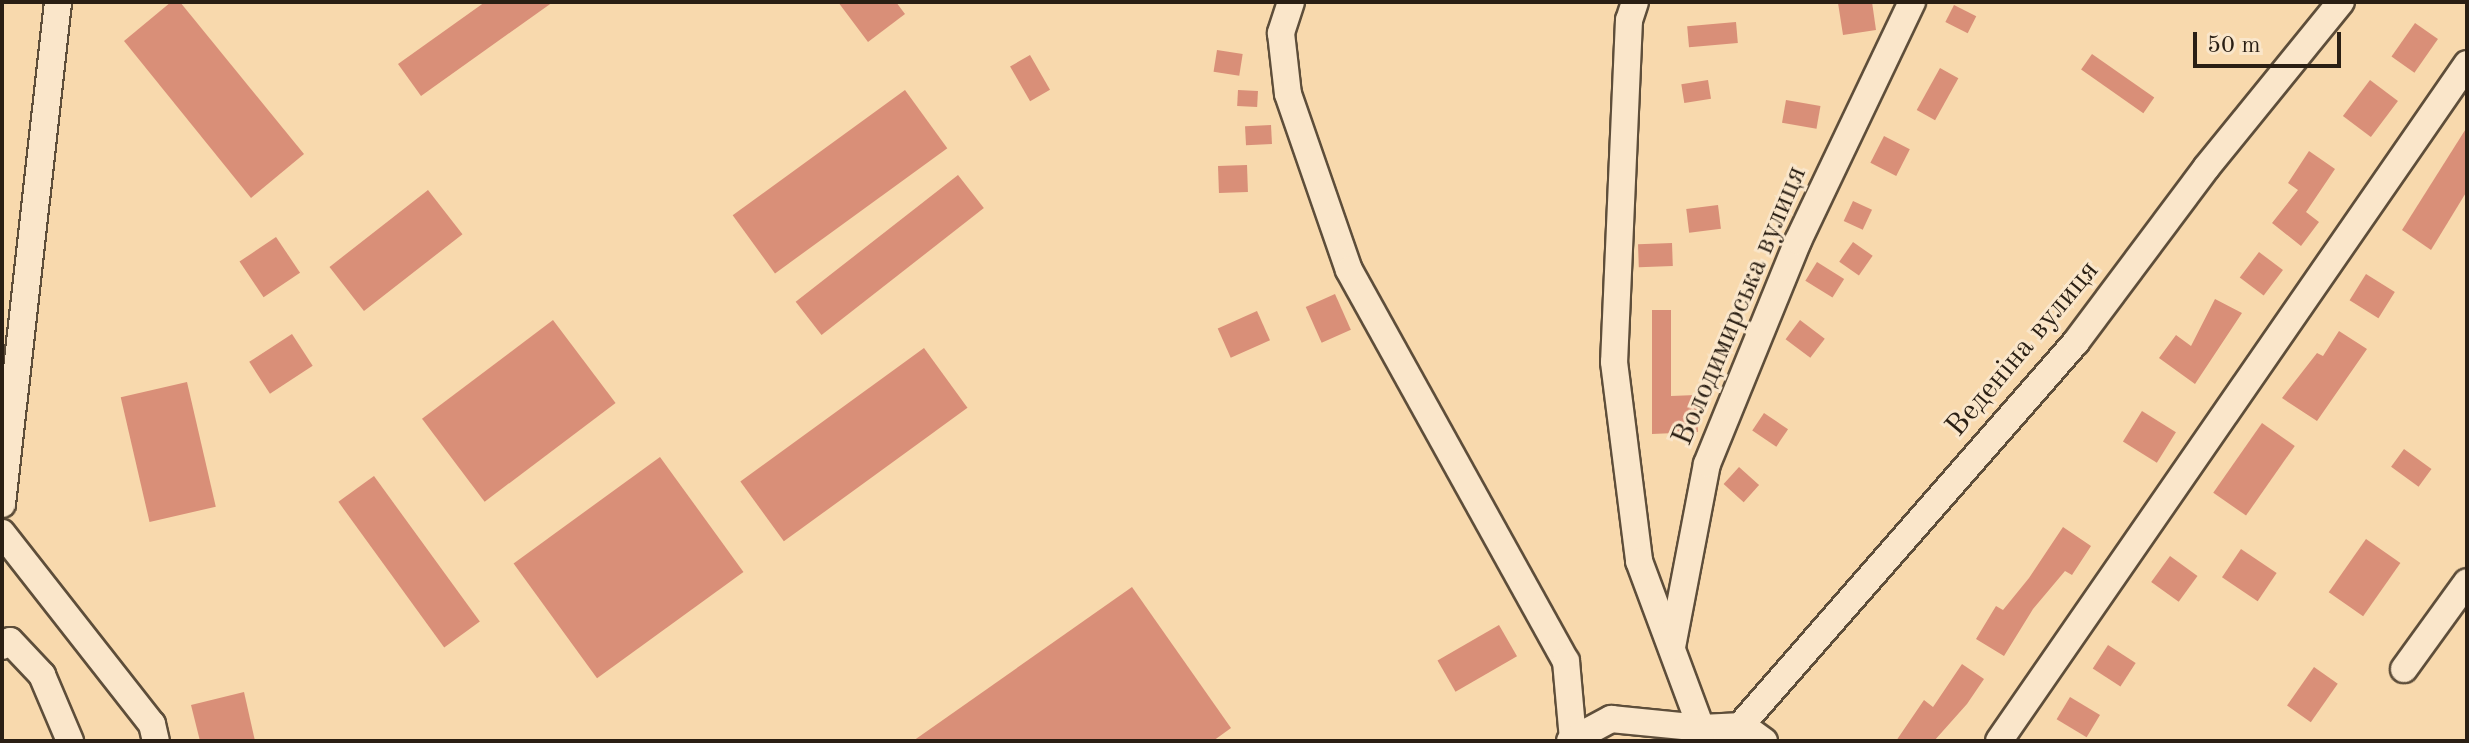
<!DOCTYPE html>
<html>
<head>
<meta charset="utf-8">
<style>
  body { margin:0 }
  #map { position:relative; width:2469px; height:743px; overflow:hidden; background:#f8d9ad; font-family:"Old Standard TT",serif }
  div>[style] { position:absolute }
  .building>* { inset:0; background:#d98f78; transform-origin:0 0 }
  .roads { filter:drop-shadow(2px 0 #5e4e3a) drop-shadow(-2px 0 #5e4e3a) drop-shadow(0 2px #5e4e3a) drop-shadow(0 -2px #5e4e3a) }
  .minor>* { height:26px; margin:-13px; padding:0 13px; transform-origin:13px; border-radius:13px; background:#fae6ca }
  span { translate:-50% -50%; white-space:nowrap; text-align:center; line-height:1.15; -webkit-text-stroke:6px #fae6ca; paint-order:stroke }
  .street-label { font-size:30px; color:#2a1f14 }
  .frame { position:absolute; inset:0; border:4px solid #2a1f14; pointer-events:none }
  .scale { position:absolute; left:2193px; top:32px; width:148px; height:36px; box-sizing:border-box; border:4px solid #2a1f14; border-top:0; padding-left:10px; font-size:24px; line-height:28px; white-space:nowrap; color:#2a1f14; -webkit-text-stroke:6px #fae6ca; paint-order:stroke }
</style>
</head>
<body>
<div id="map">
  <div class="building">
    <div style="clip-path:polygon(171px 2px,180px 2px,304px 154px,251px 198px,124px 41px)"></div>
    <div style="clip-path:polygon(485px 2px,553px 2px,421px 96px,398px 64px)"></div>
    <div style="clip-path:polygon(838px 2px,896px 2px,905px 14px,868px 42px)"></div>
    <div style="clip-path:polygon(1847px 2px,1872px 2px,1876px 30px,1843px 35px,1838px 3px)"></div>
    <div style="left:1954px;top:5px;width:25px;height:19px;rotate:27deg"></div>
    <div style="left:1736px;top:22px;width:21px;height:49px;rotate:85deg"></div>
    <div style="left:2415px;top:23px;width:28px;height:41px;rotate:35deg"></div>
    <div style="left:1217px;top:50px;width:26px;height:22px;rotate:9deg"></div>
    <div style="left:2092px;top:54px;width:76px;height:19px;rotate:35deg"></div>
    <div style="left:1030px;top:55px;width:40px;height:23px;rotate:60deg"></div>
    <div style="left:1940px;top:68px;width:21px;height:48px;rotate:29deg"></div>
    <div style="left:1708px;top:80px;width:19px;height:27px;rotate:81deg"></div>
    <div style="left:2370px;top:80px;width:35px;height:45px;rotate:37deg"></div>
    <div style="left:905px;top:90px;width:72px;height:213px;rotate:54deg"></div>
    <div style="left:1238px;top:90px;width:20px;height:16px;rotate:3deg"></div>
    <div style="left:1786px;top:100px;width:35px;height:23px;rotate:10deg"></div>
    <div style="left:1271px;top:125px;width:19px;height:26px;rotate:87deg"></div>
    <div style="clip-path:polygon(2467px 127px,2467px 191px,2431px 250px,2402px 230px)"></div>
    <div style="left:1884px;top:136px;width:29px;height:30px;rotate:27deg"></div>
    <div style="clip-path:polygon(2309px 151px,2335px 169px,2306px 212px,2319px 222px,2301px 246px,2272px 223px,2298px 190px,2288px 183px)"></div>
    <div style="left:1247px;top:165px;width:27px;height:29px;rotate:88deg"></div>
    <div style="left:958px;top:175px;width:42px;height:206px;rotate:52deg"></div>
    <div style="left:428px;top:190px;width:56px;height:125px;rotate:52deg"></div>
    <div style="left:1853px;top:201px;width:21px;height:22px;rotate:25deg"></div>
    <div style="left:1718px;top:205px;width:24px;height:32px;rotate:83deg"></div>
    <div style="left:276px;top:237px;width:43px;height:44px;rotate:56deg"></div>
    <div style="left:1853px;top:242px;width:24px;height:24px;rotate:35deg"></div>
    <div style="left:1672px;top:243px;width:23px;height:34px;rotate:88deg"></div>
    <div style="left:2259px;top:252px;width:30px;height:32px;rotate:37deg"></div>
    <div style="left:1817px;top:262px;width:32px;height:22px;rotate:32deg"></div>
    <div style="left:2366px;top:274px;width:34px;height:31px;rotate:32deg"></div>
    <div style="left:1335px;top:294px;width:39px;height:32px;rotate:66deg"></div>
    <div style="clip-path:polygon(2215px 299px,2242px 313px,2195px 384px,2159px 358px,2176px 335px,2191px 346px)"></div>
    <div style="clip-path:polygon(1652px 310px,1671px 310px,1671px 396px,1696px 395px,1698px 432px,1652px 434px)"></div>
    <div style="left:1257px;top:311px;width:32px;height:43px;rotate:66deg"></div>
    <div style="left:553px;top:320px;width:104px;height:164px;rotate:53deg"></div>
    <div style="left:1800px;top:320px;width:31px;height:24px;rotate:37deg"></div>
    <div style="clip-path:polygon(2339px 331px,2367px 349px,2317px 421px,2282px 398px,2317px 353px,2323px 356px)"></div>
    <div style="left:292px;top:334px;width:38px;height:51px;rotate:57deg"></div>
    <div style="left:924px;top:348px;width:74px;height:227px;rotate:54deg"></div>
    <div style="left:187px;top:382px;width:128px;height:68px;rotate:77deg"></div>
    <div style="left:2142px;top:411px;width:40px;height:36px;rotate:32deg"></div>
    <div style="left:1764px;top:413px;width:29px;height:21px;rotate:34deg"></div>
    <div style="left:2262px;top:423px;width:40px;height:85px;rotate:35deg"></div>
    <div style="left:2404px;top:449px;width:34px;height:22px;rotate:36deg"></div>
    <div style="left:660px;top:457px;width:142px;height:181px;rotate:54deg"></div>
    <div style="left:1739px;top:467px;width:27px;height:23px;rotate:42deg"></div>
    <div style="left:374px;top:476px;width:180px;height:44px;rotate:54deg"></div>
    <div style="clip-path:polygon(2063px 527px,2091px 546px,2072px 575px,2065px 571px,2033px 609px,2004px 656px,1976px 639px,1996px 606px,2003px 610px,2029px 578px)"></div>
    <div style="left:2366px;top:539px;width:42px;height:65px;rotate:35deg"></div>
    <div style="left:2241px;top:549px;width:43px;height:34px;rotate:34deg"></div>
    <div style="left:2170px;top:556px;width:34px;height:32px;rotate:36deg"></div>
    <div style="clip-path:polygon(1132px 587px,1231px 728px,1213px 741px,913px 741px)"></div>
    <div style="left:1499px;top:625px;width:36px;height:71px;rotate:60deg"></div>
    <div style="left:2108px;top:645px;width:33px;height:28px;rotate:33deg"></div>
    <div style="clip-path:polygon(1962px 664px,1984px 679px,1967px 704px,1934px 741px,1896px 741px,1924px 700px,1933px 707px)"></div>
    <div style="left:2314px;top:667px;width:29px;height:47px;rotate:35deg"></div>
    <div style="clip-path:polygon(244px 692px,255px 741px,200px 741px,191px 705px)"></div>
    <div style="left:2070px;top:697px;width:35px;height:26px;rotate:31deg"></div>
  </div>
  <div class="roads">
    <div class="minor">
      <div style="left:1291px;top:2px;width:33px;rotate:108deg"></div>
      <div style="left:1281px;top:33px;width:61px;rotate:83.5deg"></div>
      <div style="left:1288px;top:94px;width:186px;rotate:70.9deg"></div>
      <div style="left:1349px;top:270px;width:447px;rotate:61deg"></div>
      <div style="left:1566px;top:661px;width:79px;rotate:84.9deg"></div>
      <div style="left:1635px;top:2px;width:19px;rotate:108deg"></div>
      <div style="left:1629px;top:20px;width:342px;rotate:92.5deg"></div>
      <div style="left:1614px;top:362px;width:201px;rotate:82.8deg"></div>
      <div style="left:1639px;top:561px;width:178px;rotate:69.6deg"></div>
      <div style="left:2px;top:504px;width:505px;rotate:-83.63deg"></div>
      <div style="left:2px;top:533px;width:243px;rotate:51.9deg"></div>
      <div style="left:152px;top:724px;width:17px;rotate:77deg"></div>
      <div style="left:2px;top:646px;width:9px;rotate:-32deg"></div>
      <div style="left:10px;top:641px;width:47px;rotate:46.7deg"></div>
      <div style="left:42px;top:675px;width:72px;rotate:67deg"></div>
      <div style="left:1672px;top:647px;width:186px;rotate:-79.2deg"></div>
      <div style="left:1707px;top:464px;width:241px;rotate:-67.8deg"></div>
      <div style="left:1798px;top:241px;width:265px;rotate:-64.5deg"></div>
      <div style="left:2404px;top:669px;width:107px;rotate:-54.1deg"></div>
      <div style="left:1570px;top:741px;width:47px;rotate:-28.2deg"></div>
      <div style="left:1611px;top:719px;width:90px;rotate:5.7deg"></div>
      <div style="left:1701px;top:728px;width:42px;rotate:-2.7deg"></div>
      <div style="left:1743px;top:726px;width:26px;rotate:36deg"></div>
      <div style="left:1727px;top:741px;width:530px;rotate:-48.82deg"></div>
      <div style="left:2076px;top:342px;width:217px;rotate:-53.2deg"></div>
      <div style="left:2206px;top:168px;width:214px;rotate:-50.9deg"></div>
      <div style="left:1999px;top:741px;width:823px;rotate:-55.34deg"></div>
    </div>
  </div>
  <div class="street-label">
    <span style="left:1740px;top:306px;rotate:-67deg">Володимирська вулиця</span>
    <span style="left:2023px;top:349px;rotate:-50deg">Веденіна вулиця</span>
  </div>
  <div class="frame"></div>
  <div class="scale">50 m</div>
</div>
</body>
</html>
